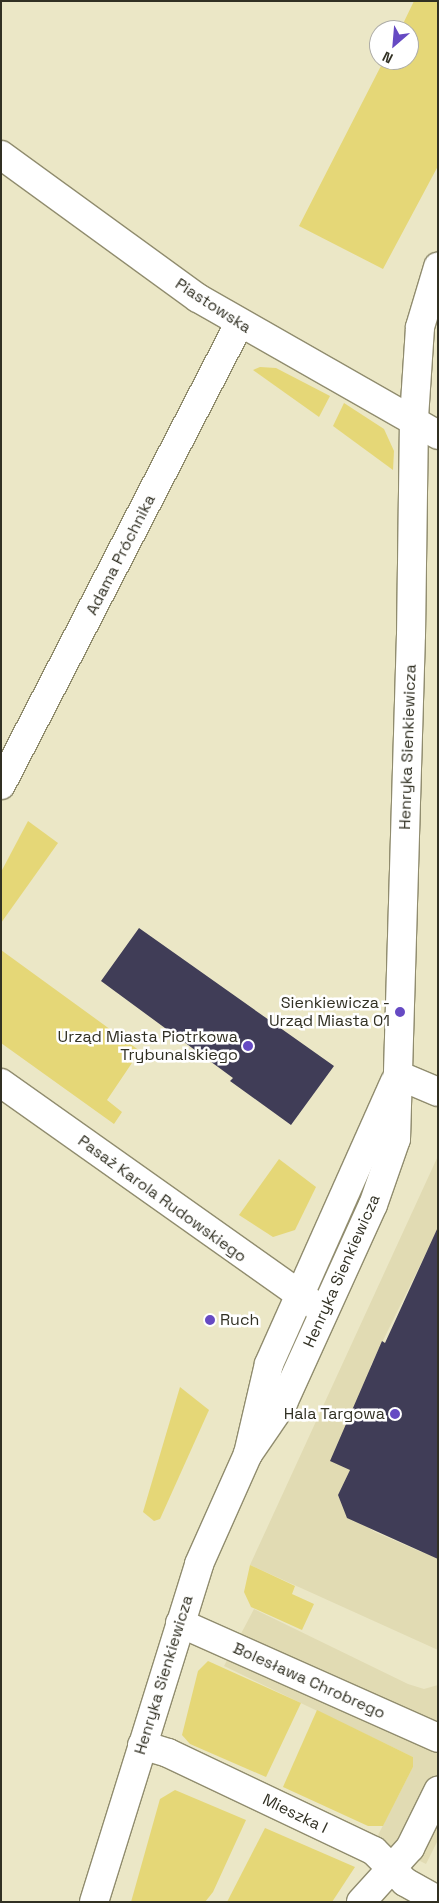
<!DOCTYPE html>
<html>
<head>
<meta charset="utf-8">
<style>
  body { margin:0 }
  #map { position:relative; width:439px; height:1903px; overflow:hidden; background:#ebe7c6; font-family:"Space Grotesk",sans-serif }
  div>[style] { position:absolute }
  .built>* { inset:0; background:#e1dbb3 }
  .green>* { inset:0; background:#e5d777 }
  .building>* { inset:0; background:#403d57 }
  .roads { filter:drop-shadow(1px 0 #908c6e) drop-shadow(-1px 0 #908c6e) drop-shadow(0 1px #908c6e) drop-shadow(0 -1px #908c6e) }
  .minor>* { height:28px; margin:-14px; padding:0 14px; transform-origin:14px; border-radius:14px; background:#fff }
  .dots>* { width:14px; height:14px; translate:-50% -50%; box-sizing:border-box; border:2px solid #fff; border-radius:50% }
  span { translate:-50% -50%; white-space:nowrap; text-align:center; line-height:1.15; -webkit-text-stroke:5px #fff; paint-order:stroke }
  .street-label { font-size:16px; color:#313023 }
  .poi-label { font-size:16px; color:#313023 }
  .right { translate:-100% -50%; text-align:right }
  .left { translate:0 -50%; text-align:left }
  .frame { position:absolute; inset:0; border:2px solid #313023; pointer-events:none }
  .north { position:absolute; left:369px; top:20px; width:50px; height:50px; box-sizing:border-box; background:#fff; border:1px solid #adaca7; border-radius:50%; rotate:207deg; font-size:14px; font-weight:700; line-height:20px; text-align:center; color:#313023 }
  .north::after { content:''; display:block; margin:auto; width:18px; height:22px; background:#664ac3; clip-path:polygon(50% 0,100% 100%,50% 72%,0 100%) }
</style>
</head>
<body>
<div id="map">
  <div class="built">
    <div style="clip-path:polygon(438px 1156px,438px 1253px,428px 1249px,371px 1365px,350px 1470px,340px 1491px,345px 1513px,375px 1532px,421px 1552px,438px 1551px,438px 1650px,250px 1565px)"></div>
    <div style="clip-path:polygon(254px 1609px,408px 1684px,424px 1689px,438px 1685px,438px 1840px,426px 1864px,376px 1839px,413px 1767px,413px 1757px,224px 1666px)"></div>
  </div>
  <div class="green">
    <div style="clip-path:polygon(414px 1px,438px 1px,438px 166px,383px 269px,299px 226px,384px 60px,409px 60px,409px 30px,400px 30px)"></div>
    <div style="clip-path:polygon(260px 367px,276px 368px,330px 396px,319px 417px,253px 370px)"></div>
    <div style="clip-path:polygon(344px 403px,384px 429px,394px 451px,393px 470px,333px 426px)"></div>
    <div style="clip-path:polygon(28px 821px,58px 843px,1px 923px,1px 872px)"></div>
    <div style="clip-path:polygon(1px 950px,140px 1051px,107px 1100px,122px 1112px,114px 1124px,1px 1043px)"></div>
    <div style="clip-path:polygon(279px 1159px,316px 1187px,295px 1230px,273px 1237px,239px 1215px)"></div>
    <div style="clip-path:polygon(180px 1387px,209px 1410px,160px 1519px,154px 1521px,143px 1512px)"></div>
    <div style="clip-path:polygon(250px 1565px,295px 1586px,292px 1594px,314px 1604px,302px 1630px,251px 1607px,244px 1592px)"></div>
    <div style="clip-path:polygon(208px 1661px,301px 1703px,266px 1777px,190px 1744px,182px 1735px,198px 1671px)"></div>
    <div style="clip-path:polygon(317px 1710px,413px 1757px,413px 1767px,383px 1826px,368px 1826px,283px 1787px)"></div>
    <div style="clip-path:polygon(175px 1790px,246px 1820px,213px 1892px,205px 1902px,131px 1902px,160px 1799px)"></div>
    <div style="clip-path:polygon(265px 1828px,355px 1867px,332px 1902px,227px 1902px)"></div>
  </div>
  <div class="building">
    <div style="clip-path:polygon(139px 928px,334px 1066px,291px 1125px,230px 1081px,233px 1078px,101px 981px)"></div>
    <div style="clip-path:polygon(438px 1227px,438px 1559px,347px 1518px,338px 1495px,350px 1470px,330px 1461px,382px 1341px,385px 1343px)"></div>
  </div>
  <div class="roads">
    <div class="minor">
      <div style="left:1px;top:155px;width:243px;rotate:36deg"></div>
      <div style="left:198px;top:298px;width:276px;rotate:29.7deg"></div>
      <div style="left:1px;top:785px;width:519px;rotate:-62.69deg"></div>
      <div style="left:398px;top:1075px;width:43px;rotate:23deg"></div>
      <div style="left:1px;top:1083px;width:382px;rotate:35.3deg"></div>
      <div style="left:248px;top:1454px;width:62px;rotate:-55.5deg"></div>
      <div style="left:283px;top:1403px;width:217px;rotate:-65.6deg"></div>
      <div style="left:373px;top:1205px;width:70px;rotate:-70.8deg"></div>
      <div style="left:396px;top:1139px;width:504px;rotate:-88.3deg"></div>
      <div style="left:411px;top:635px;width:217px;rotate:-89.2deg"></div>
      <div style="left:414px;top:418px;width:91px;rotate:-86.2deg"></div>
      <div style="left:420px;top:327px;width:63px;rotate:-73.3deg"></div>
      <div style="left:180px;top:1623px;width:282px;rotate:24deg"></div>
      <div style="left:142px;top:1745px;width:27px;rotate:17deg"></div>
      <div style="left:168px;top:1753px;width:228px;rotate:25.4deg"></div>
      <div style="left:374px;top:1851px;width:44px;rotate:45deg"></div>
      <div style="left:405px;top:1882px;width:38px;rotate:29deg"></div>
      <div style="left:94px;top:1902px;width:354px;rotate:-72.7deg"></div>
      <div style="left:199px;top:1564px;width:120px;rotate:-66deg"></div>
      <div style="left:248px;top:1454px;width:92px;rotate:-76.9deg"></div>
      <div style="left:269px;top:1364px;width:308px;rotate:-66deg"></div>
      <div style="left:361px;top:1902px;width:73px;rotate:-47.8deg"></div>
      <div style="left:410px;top:1848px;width:64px;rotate:-63.8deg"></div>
    </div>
  </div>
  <div class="dots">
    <div style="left:400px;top:1012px;background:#664ac3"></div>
    <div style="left:248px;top:1046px;background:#664ac3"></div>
    <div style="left:210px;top:1320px;background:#664ac3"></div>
    <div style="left:395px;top:1414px;background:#664ac3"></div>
  </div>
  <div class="street-label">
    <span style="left:213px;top:306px;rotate:33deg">Piastowska</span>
    <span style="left:121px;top:555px;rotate:-63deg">Adama Próchnika</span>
    <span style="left:408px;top:747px;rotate:-88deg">Henryka Sienkiewicza</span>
    <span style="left:162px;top:1199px;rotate:36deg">Pasaż Karola Rudowskiego</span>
    <span style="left:342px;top:1271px;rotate:-66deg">Henryka Sienkiewicza</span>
    <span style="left:164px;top:1675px;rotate:-73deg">Henryka Sienkiewicza</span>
    <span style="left:309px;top:1681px;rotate:24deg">Bolesława Chrobrego</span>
    <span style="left:295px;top:1814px;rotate:26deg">Mieszka I</span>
  </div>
  <div class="poi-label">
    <span class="right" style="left:390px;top:1012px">Sienkiewicza -<br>Urząd Miasta 01</span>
    <span class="right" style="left:238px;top:1046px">Urząd Miasta Piotrkowa<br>Trybunalskiego</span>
    <span class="left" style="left:220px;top:1320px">Ruch</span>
    <span class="right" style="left:385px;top:1414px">Hala Targowa</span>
  </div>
  <div class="frame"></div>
  <div class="north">N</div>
</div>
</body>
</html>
